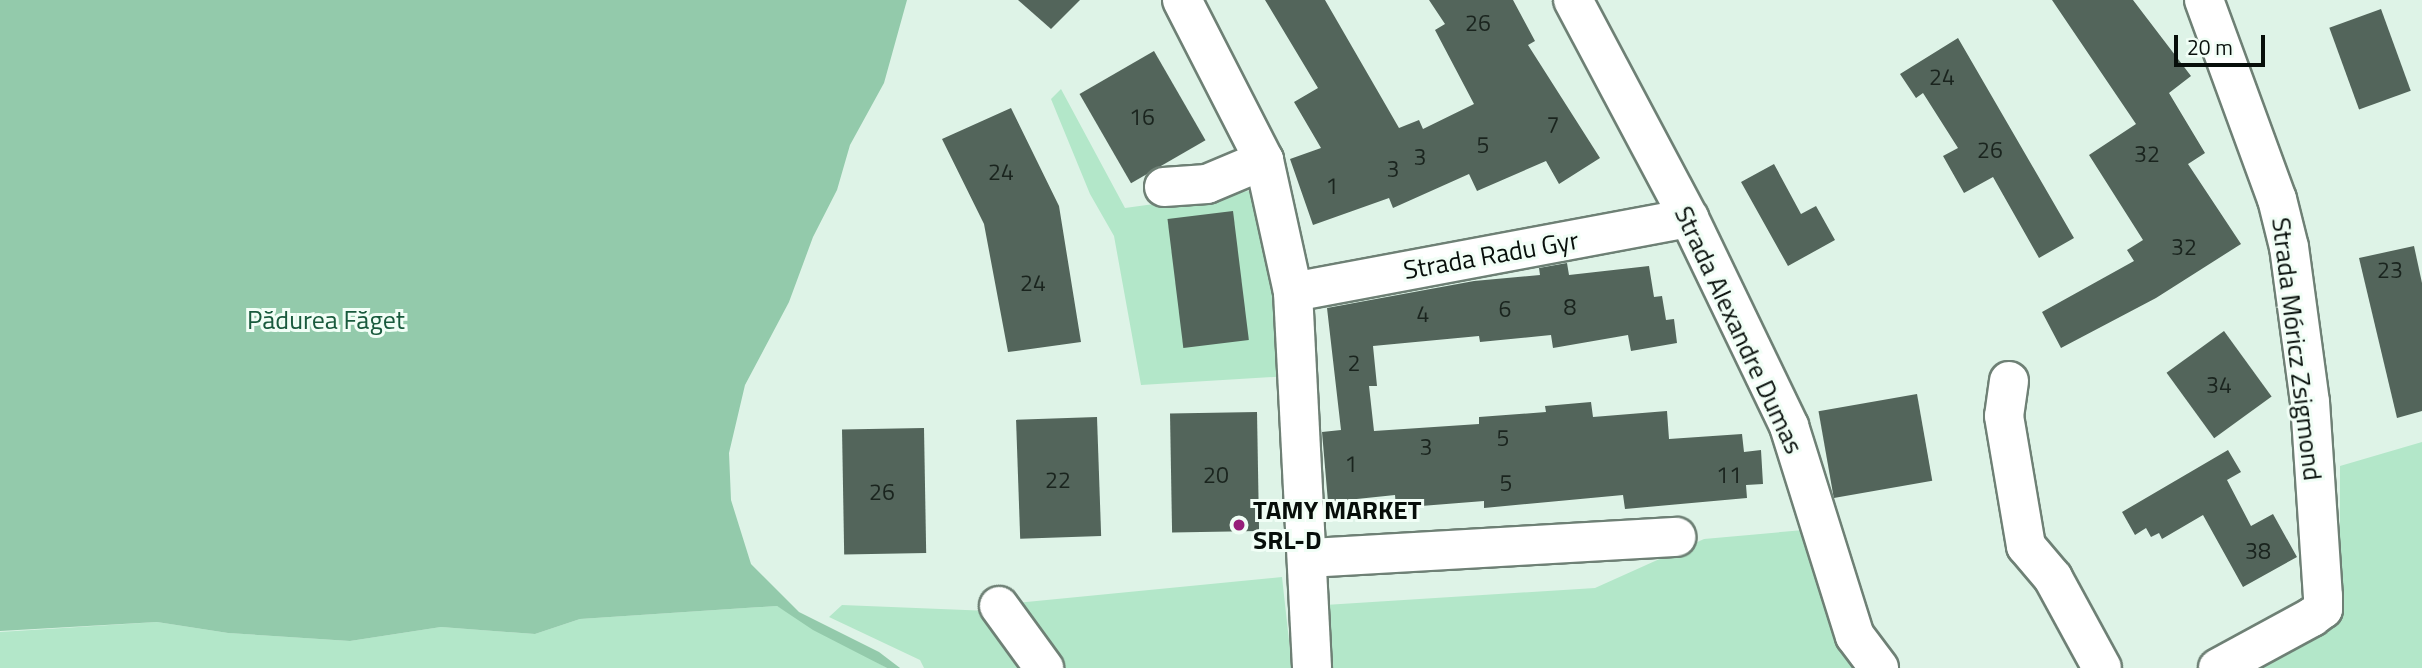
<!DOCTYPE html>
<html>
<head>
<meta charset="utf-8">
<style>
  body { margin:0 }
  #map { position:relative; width:2422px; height:668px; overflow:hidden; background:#def3e7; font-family:"Titillium Web",sans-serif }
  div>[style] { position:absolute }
  .green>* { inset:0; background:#b3e7c9 }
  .forest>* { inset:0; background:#93caab }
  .building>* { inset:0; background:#53655b; transform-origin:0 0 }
  .roads { filter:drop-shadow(2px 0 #6e8075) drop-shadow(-2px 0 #6e8075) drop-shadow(0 2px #6e8075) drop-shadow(0 -2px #6e8075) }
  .minor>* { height:38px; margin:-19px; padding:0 19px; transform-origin:19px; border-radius:19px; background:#fff }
  .dots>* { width:19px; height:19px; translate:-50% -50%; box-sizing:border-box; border:4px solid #f1fef6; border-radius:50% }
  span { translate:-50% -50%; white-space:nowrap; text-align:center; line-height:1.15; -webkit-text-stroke:6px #f1fef6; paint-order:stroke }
  .number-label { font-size:23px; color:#1a241e }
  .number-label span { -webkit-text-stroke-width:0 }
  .street-label { font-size:26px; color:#070e0a }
  .park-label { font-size:26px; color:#195a3d }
  .poi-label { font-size:26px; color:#070e0a; font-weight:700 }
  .left { translate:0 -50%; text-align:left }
  .scale { position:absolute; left:2174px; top:35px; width:91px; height:32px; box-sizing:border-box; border:4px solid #070e0a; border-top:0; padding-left:9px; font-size:21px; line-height:24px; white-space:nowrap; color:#070e0a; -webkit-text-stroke:5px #f1fef6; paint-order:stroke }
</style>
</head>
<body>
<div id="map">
  <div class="green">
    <div style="clip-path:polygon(1061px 89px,1125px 208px,1263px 189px,1289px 376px,1141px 385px,1114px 236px,1090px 194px,1051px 99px)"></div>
    <div style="clip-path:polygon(2422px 442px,2422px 668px,2231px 668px,2340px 614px,2340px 466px)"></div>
    <div style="clip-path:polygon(1815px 529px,1866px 668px,1332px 668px,1325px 605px,1595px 588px,1704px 539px)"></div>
    <div style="clip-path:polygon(1282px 577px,1292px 668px,1059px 668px,1015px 603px)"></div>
    <div style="clip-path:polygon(842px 605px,990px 611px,1031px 668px,924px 668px,920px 660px,829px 617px)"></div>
    <div style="clip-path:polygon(777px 606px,887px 668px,0 668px,0 632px,157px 622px,228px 633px,350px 641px,441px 627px,535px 634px,580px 619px)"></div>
  </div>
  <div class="forest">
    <div style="clip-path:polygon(0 0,907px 0,884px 83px,850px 145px,837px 190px,813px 237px,789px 302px,745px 385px,729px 453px,731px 500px,751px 564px,799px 612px,879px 652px,900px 668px,887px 668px,813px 630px,777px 606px,580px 619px,535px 634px,441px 627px,350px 641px,228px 633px,157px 622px,0 631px)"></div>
  </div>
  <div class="building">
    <div style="clip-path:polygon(1018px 0,1080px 0,1051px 29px)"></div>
    <div style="clip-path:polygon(1265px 0,1325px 0,1399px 128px,1419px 120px,1423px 129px,1474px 104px,1435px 30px,1445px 24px,1429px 0,1513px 0,1535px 41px,1528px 45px,1600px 158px,1559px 184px,1546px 161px,1477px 191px,1469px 174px,1393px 208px,1389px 198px,1313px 225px,1290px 159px,1321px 148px,1294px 102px,1318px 88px)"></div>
    <div style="clip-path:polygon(2052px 0,2133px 0,2191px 76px,2169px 93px,2205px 153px,2188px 164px,2241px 244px,2156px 298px,2061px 348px,2042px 312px,2134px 261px,2127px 250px,2143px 240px,2089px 155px,2136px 124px)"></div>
    <div style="left:2381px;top:9px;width:87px;height:55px;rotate:70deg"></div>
    <div style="clip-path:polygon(1958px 38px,2074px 238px,2039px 258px,1993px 177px,1964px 193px,1943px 156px,1958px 148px,1923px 93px,1916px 98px,1900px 74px)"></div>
    <div style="left:1154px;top:51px;width:103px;height:86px;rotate:60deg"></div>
    <div style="clip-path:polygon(1011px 108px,1059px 206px,1081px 342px,1008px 352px,984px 224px,942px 139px)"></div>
    <div style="clip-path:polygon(1774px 164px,1801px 214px,1816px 206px,1835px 240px,1788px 266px,1741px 182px)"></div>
    <div style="left:1233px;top:211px;width:130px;height:66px;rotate:83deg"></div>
    <div style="clip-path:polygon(2414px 246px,2422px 283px,2422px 411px,2397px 418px,2359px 258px)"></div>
    <div style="clip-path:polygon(1567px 263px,1569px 275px,1649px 266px,1654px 297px,1662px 296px,1666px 320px,1674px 319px,1677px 343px,1631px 351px,1628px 335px,1553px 348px,1551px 335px,1480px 342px,1479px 336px,1373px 346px,1377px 386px,1369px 386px,1374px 431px,1479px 424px,1479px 417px,1546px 412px,1545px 406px,1591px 402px,1593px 417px,1667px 411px,1669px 439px,1742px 434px,1744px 452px,1761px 450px,1763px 484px,1746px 485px,1747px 498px,1625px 509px,1623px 495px,1484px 508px,1484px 501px,1396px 508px,1395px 495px,1328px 502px,1322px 432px,1341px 430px,1327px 308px,1474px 281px,1540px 275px,1539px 268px)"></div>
    <div style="left:2224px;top:331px;width:81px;height:71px;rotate:54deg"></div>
    <div style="left:1917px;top:394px;width:88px;height:100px;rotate:80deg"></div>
    <div style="left:1257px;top:412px;width:119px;height:87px;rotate:89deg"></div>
    <div style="left:1097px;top:417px;width:119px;height:81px;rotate:88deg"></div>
    <div style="left:924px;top:428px;width:125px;height:82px;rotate:89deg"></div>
    <div style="clip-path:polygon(2228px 450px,2241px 472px,2227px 480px,2251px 526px,2273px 514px,2297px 557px,2243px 587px,2203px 515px,2162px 539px,2159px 533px,2151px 537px,2146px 528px,2135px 535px,2122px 512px)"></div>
  </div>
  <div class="roads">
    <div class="minor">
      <div style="left:1182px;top:0;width:180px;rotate:62.9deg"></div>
      <div style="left:1264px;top:160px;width:135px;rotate:77.6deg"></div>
      <div style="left:1293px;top:292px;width:376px;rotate:87.1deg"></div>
      <div style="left:1573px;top:0;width:247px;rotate:62deg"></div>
      <div style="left:1689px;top:218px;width:231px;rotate:64.3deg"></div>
      <div style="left:1789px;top:426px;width:220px;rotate:72.6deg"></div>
      <div style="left:1855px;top:636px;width:40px;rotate:53deg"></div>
      <div style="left:2204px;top:0;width:212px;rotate:69.9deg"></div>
      <div style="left:2277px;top:199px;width:49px;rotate:76deg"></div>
      <div style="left:2289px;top:247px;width:156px;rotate:82.3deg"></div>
      <div style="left:2310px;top:402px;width:194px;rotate:86.2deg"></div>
      <div style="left:2323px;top:596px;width:13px;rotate:90deg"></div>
      <div style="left:2323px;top:609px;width:14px;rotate:144deg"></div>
      <div style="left:2312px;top:617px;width:107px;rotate:151.5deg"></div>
      <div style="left:1164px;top:187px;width:43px;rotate:-4deg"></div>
      <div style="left:1207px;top:184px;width:62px;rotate:-22.8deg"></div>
      <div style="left:1293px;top:292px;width:403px;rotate:-10.6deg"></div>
      <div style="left:2009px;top:381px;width:35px;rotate:98deg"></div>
      <div style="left:2004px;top:416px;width:132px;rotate:80.4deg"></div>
      <div style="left:2026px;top:546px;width:42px;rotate:49.8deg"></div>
      <div style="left:2053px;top:578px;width:102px;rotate:61.4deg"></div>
      <div style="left:1309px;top:558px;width:368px;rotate:-3.3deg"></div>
      <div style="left:999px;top:606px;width:77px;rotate:54deg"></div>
    </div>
  </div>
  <div class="dots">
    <div style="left:1239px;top:525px;background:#971f7a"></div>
  </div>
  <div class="number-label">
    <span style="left:1478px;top:23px">26</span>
    <span style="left:1942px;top:77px">24</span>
    <span style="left:1142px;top:117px">16</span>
    <span style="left:1553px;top:125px">7</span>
    <span style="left:1483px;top:145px">5</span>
    <span style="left:1990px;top:150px">26</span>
    <span style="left:2147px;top:154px">32</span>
    <span style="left:1420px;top:157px">3</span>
    <span style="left:1393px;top:169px">3</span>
    <span style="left:1001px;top:172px">24</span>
    <span style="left:1332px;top:186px">1</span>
    <span style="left:2184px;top:247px">32</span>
    <span style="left:2390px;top:270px">23</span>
    <span style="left:1033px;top:283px">24</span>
    <span style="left:1570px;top:307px">8</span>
    <span style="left:1505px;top:309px">6</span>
    <span style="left:1423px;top:314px">4</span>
    <span style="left:1354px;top:363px">2</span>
    <span style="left:2219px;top:385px">34</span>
    <span style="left:1503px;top:438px">5</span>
    <span style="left:1426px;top:447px">3</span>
    <span style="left:1351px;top:464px">1</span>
    <span style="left:1216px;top:475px">20</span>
    <span style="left:1729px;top:475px">11</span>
    <span style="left:1058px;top:480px">22</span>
    <span style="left:1506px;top:483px">5</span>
    <span style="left:882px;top:492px">26</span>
    <span style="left:2258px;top:551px">38</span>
  </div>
  <div class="street-label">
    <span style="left:1491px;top:255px;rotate:-10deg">Strada Radu Gyr</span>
    <span style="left:1739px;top:330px;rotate:65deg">Strada Alexandre Dumas</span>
    <span style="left:2297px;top:349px;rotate:83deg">Strada Móricz Zsigmond</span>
  </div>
  <div class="park-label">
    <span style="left:326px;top:320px">Pădurea Făget</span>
  </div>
  <div class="poi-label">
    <span class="left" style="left:1253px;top:525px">TAMY MARKET<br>SRL-D</span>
  </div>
  <div class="scale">20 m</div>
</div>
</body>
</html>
